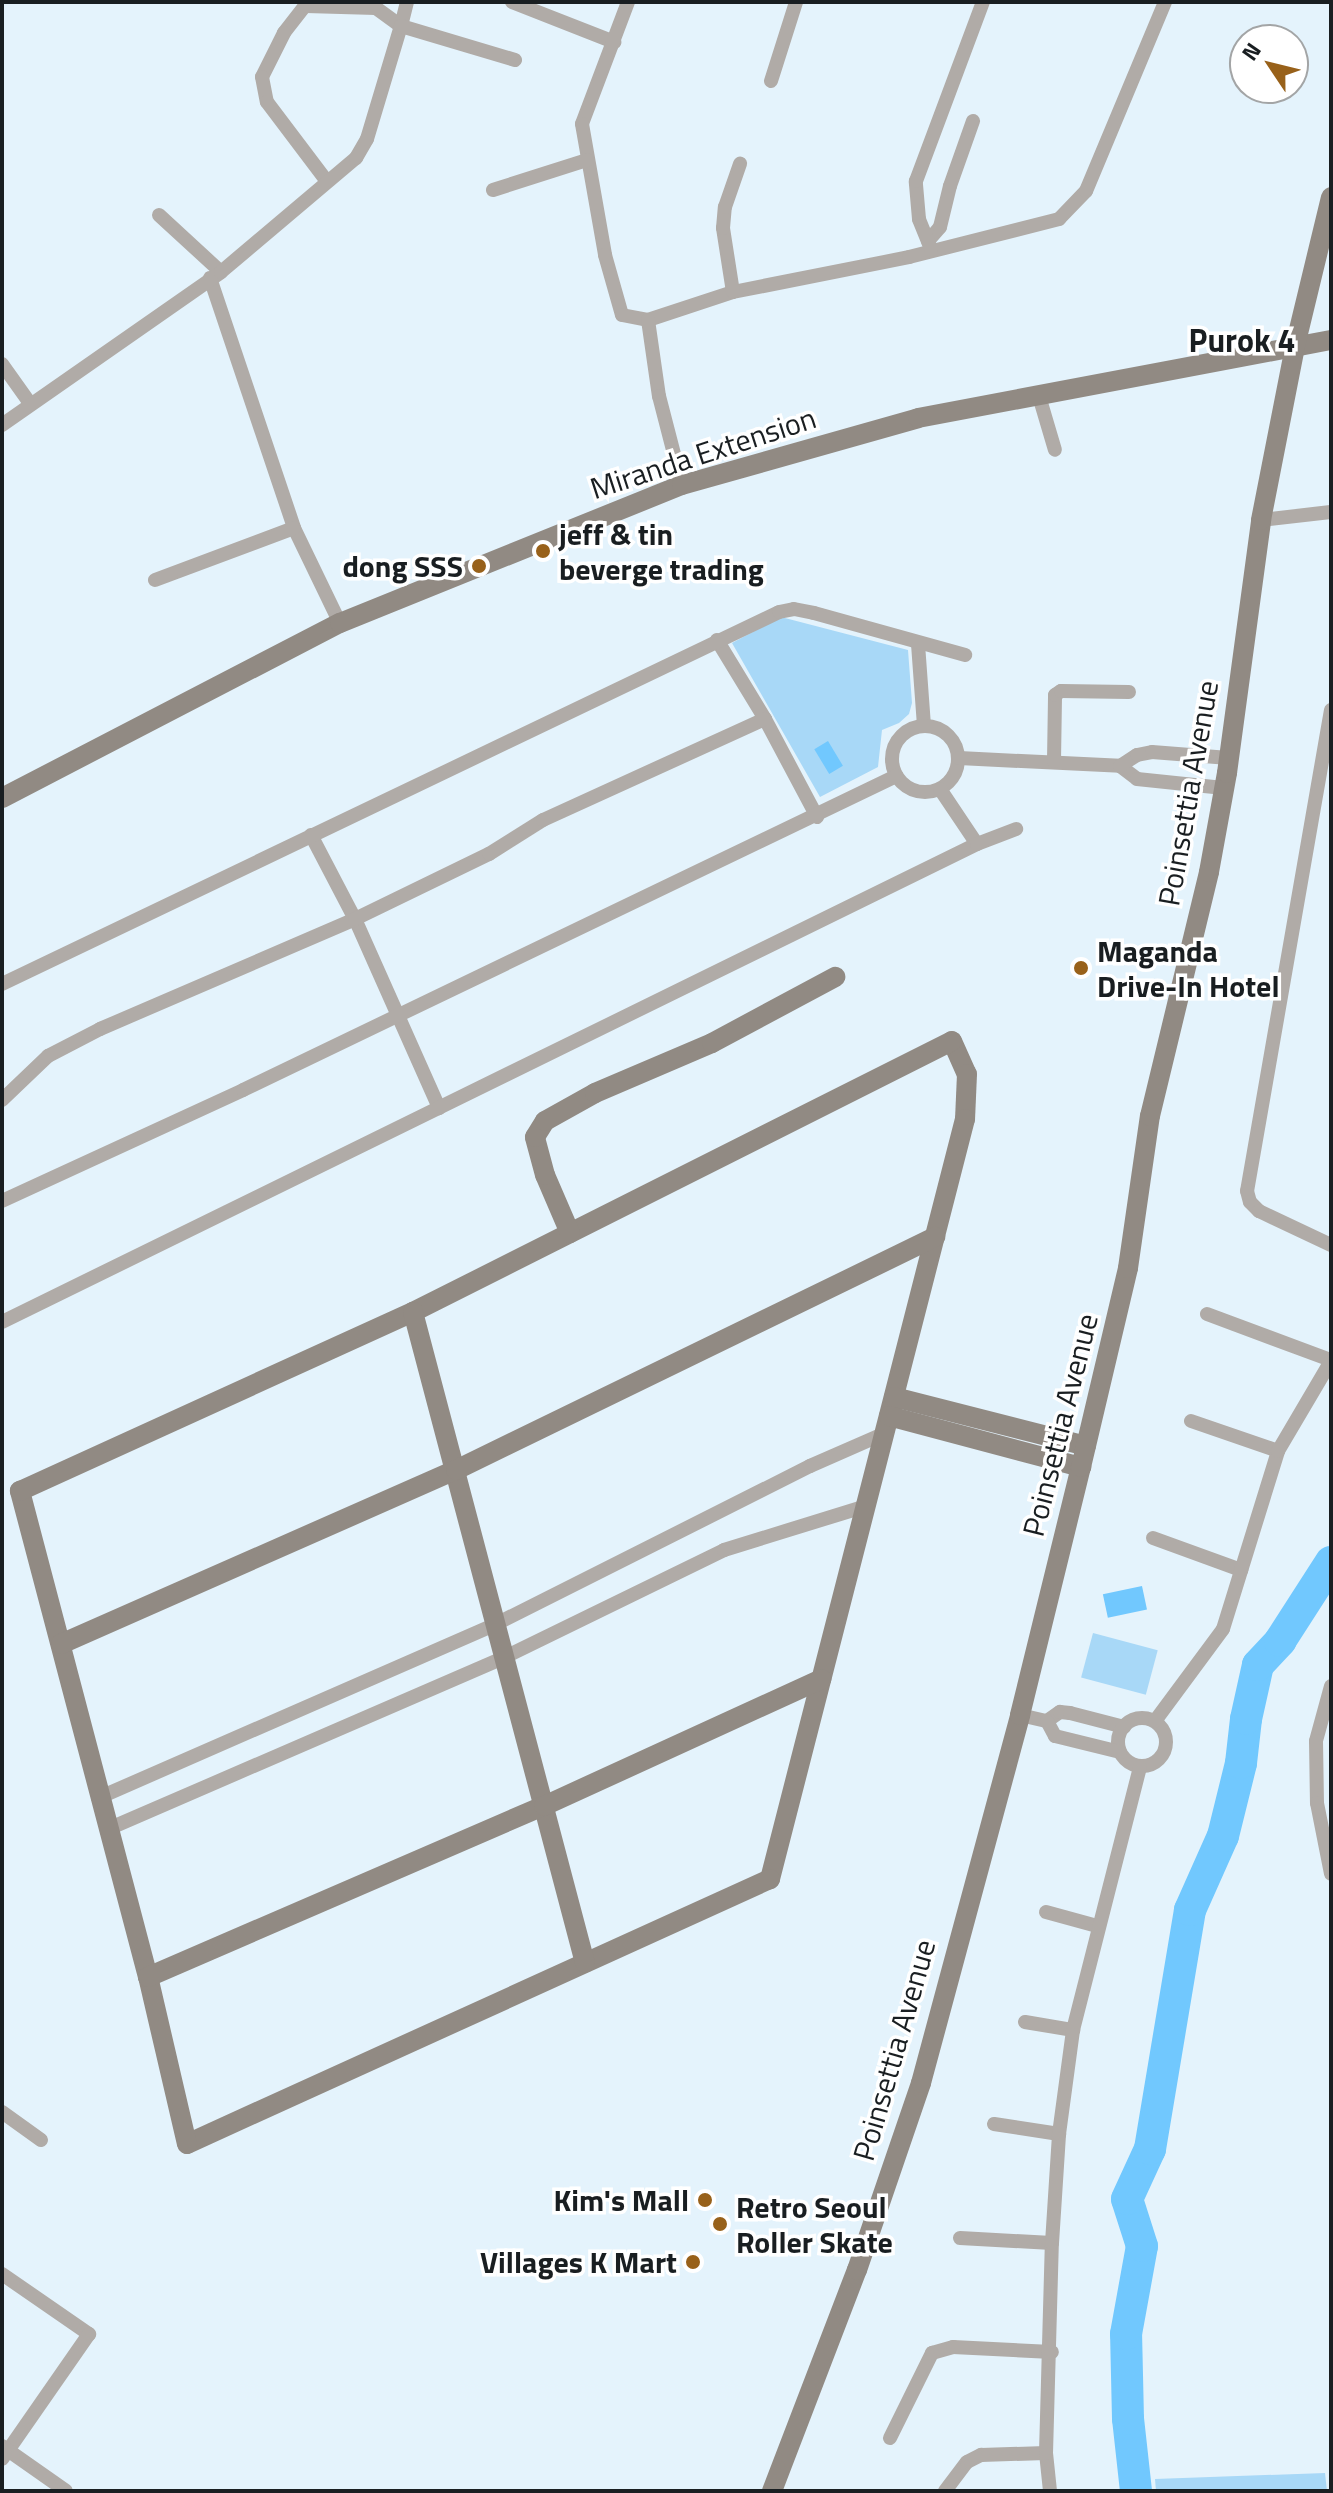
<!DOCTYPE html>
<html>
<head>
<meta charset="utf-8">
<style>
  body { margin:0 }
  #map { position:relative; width:1333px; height:2493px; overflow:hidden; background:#e4f3fc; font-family:"Titillium Web",sans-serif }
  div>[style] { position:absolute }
  .green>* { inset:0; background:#a8d8f7; transform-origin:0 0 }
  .water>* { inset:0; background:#71c8fe; transform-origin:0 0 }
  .river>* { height:32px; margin:-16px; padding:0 16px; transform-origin:16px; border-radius:16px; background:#71c8fe }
  .street>* { height:14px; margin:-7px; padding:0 7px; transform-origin:7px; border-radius:7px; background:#b0aba7 }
  .street>.ring { margin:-7px; padding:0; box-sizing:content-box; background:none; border:14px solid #b0aba7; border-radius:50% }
  .secondary>* { height:20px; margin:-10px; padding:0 10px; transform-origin:10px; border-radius:10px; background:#918a83 }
  .dots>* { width:22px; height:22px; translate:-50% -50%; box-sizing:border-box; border:4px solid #fff; border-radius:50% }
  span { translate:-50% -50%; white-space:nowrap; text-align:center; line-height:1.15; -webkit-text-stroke:7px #fff; paint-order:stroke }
  .street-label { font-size:30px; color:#191e21 }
  .poi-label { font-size:30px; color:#191e21; font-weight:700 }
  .left { translate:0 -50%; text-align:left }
  .right { translate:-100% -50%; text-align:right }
  .neighbourhood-label { font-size:32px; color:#191e21; font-weight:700 }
  .frame { position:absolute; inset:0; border:4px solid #191e21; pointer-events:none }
  .north { position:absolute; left:1229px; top:24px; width:80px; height:80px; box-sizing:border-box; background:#fff; border:2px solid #a3a5a6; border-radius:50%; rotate:305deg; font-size:22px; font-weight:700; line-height:32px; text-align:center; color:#191e21 }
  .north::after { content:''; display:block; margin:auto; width:28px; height:36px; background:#98611a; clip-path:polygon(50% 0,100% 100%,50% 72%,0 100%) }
</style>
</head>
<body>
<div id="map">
  <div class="green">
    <div style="clip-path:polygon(781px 617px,908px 650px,912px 703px,909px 714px,899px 723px,882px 730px,878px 767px,820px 797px,732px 643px)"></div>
    <div style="left:1093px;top:1633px;width:67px;height:46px;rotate:15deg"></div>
    <div style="clip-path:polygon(1325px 2473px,1327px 2491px,1156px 2491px,1155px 2479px)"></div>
  </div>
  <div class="water">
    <div style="left:828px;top:741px;width:29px;height:16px;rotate:59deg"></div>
    <div style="left:1142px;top:1586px;width:24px;height:40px;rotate:78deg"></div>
  </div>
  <div class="river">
    <div style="left:1136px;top:2491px;width:72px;rotate:-96.3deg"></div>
    <div style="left:1128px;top:2419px;width:85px;rotate:-91.3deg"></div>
    <div style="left:1126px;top:2334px;width:89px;rotate:-79.7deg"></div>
    <div style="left:1142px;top:2246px;width:49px;rotate:-107.7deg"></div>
    <div style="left:1127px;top:2199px;width:55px;rotate:-65.3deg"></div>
    <div style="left:1150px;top:2149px;width:242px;rotate:-80.5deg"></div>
    <div style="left:1190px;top:1910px;width:81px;rotate:-66deg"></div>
    <div style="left:1223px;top:1836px;width:75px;rotate:-76.1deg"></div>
    <div style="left:1241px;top:1763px;width:44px;rotate:-83.5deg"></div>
    <div style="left:1246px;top:1719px;width:55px;rotate:-77.5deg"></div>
    <div style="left:1258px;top:1665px;width:33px;rotate:-47deg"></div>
    <div style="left:1280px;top:1641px;width:94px;rotate:-57.2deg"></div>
  </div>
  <div class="street">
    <div style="left:308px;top:2px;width:39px;rotate:128deg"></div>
    <div style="left:284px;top:33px;width:49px;rotate:116.6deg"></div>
    <div style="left:262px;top:77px;width:25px;rotate:79deg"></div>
    <div style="left:267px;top:102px;width:98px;rotate:52.9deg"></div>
    <div style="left:512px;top:2px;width:110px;rotate:21.4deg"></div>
    <div style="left:628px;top:2px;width:130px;rotate:110.7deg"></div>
    <div style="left:582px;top:124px;width:133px;rotate:80deg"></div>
    <div style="left:605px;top:255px;width:62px;rotate:74.2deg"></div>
    <div style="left:622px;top:315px;width:26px;rotate:11deg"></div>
    <div style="left:648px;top:320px;width:89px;rotate:-18.2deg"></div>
    <div style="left:733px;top:292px;width:179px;rotate:-11.2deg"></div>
    <div style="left:909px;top:257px;width:155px;rotate:-14.2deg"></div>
    <div style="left:1059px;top:219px;width:39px;rotate:-46deg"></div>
    <div style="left:1086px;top:191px;width:205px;rotate:-67.3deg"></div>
    <div style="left:306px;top:6px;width:70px;rotate:1.6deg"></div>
    <div style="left:376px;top:8px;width:31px;rotate:36deg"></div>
    <div style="left:401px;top:26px;width:25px;rotate:-76deg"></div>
    <div style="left:771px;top:81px;width:83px;rotate:-72.4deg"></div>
    <div style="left:493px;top:190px;width:99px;rotate:-17.7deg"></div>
    <div style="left:159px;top:215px;width:84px;rotate:42.6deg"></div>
    <div style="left:928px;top:241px;width:18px;rotate:-49deg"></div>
    <div style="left:940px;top:227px;width:42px;rotate:-76.3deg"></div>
    <div style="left:950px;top:186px;width:69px;rotate:-70.5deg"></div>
    <div style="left:931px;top:249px;width:32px;rotate:-112deg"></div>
    <div style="left:919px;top:219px;width:38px;rotate:-95deg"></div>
    <div style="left:916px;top:181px;width:191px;rotate:-69.5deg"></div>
    <div style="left:210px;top:278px;width:264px;rotate:71.4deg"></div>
    <div style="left:294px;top:528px;width:106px;rotate:64.2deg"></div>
    <div style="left:733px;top:292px;width:65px;rotate:-98.9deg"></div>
    <div style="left:723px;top:228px;width:21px;rotate:-85deg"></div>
    <div style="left:725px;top:207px;width:46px;rotate:-70.8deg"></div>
    <div style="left:648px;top:320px;width:77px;rotate:81.8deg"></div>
    <div style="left:659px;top:396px;width:92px;rotate:75.5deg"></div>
    <div style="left:2px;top:364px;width:47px;rotate:54.6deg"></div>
    <div style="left:1039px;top:396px;width:56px;rotate:73.5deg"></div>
    <div style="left:2px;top:425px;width:267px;rotate:-34.9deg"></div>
    <div style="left:221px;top:272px;width:177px;rotate:-40.2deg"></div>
    <div style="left:356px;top:158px;width:22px;rotate:-60deg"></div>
    <div style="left:367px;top:139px;width:118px;rotate:-73.3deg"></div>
    <div style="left:401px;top:26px;width:119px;rotate:16.6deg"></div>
    <div style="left:1261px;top:520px;width:70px;rotate:-6.5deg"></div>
    <div style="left:155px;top:580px;width:148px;rotate:-20.5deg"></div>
    <div style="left:717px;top:640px;width:92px;rotate:58.7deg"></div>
    <div style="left:765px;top:719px;width:111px;rotate:62deg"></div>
    <div style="left:918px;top:644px;width:81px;rotate:85.8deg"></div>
    <div style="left:1331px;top:710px;width:488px;rotate:99.9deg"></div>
    <div style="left:1247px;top:1191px;width:11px;rotate:75deg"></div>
    <div style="left:1250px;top:1202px;width:13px;rotate:45deg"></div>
    <div style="left:1259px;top:1211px;width:80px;rotate:25.3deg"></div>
    <div class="ring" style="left:892px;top:726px;width:52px;height:52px"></div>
    <div style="left:959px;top:758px;width:161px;rotate:2.8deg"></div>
    <div style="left:1120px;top:766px;width:21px;rotate:37deg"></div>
    <div style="left:1137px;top:779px;width:87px;rotate:5.9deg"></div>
    <div style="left:1054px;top:761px;width:66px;rotate:-89.1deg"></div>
    <div style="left:1055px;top:695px;width:7px;rotate:-34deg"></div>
    <div style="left:1061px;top:691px;width:68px;rotate:0.8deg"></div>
    <div style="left:1120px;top:766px;width:20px;rotate:-33deg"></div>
    <div style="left:1137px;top:755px;width:15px;rotate:-11deg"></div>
    <div style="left:1152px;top:752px;width:77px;rotate:4.5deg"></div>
    <div style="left:940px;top:789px;width:66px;rotate:56.1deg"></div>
    <div style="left:311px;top:835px;width:95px;rotate:62.4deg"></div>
    <div style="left:355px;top:919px;width:207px;rotate:66deg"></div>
    <div style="left:2px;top:984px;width:861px;rotate:-25.58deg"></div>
    <div style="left:779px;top:612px;width:15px;rotate:-11deg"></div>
    <div style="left:794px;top:609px;width:20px;rotate:11deg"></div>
    <div style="left:814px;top:613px;width:157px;rotate:15.5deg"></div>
    <div style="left:2px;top:1100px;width:64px;rotate:-43.7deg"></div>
    <div style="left:48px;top:1056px;width:59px;rotate:-27.4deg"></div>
    <div style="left:100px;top:1029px;width:278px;rotate:-23.3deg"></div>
    <div style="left:355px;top:919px;width:149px;rotate:-25.9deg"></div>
    <div style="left:489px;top:854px;width:64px;rotate:-32.2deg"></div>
    <div style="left:543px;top:820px;width:244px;rotate:-24.5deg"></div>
    <div style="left:2px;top:1201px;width:265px;rotate:-24.7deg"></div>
    <div style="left:243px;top:1090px;width:725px;rotate:-25.68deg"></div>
    <div style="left:1207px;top:1314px;width:132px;rotate:20.4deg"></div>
    <div style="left:2px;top:1322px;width:1086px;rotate:-26.12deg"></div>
    <div style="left:977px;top:844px;width:42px;rotate:-21deg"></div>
    <div style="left:1191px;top:1421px;width:92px;rotate:19deg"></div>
    <div style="left:1153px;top:1538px;width:94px;rotate:20deg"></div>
    <div style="left:1331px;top:1686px;width:57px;rotate:105.3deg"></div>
    <div style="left:1316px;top:1741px;width:62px;rotate:89.1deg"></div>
    <div style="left:1317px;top:1803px;width:72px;rotate:78.8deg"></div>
    <div style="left:1020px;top:1715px;width:28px;rotate:13deg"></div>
    <div style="left:1047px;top:1721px;width:16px;rotate:-35deg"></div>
    <div style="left:1060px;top:1712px;width:10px;rotate:6deg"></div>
    <div style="left:1070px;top:1713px;width:56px;rotate:14.5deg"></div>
    <div class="ring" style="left:1118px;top:1718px;width:34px;height:34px"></div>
    <div style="left:1047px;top:1721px;width:17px;rotate:62deg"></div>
    <div style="left:1055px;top:1736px;width:67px;rotate:13.8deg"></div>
    <div style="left:1155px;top:1721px;width:114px;rotate:-53.5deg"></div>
    <div style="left:1223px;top:1629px;width:186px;rotate:-72.8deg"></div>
    <div style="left:1278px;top:1451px;width:104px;rotate:-59.5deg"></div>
    <div style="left:98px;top:1798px;width:434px;rotate:-23.6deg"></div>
    <div style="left:496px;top:1624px;width:352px;rotate:-26.7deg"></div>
    <div style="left:810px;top:1466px;width:82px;rotate:-23.7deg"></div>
    <div style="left:108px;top:1829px;width:433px;rotate:-23.4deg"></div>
    <div style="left:505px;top:1657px;width:244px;rotate:-26deg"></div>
    <div style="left:724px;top:1550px;width:149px;rotate:-17.2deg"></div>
    <div style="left:1046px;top:1912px;width:53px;rotate:15.4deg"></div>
    <div style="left:1025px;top:2022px;width:49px;rotate:9.5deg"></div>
    <div style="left:2px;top:2112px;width:48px;rotate:35.7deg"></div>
    <div style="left:994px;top:2124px;width:66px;rotate:8.7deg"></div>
    <div style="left:960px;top:2238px;width:92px;rotate:3.1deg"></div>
    <div style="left:2px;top:2274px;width:106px;rotate:34.6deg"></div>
    <div style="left:89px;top:2334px;width:152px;rotate:124.8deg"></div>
    <div style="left:890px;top:2438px;width:95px;rotate:-63.7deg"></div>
    <div style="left:932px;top:2353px;width:22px;rotate:-16deg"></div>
    <div style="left:953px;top:2347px;width:99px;rotate:2.9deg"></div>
    <div style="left:2px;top:2446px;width:78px;rotate:35.1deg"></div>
    <div style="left:945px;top:2491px;width:36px;rotate:-53deg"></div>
    <div style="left:967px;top:2462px;width:16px;rotate:-27deg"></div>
    <div style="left:981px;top:2455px;width:65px;rotate:-1.8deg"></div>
    <div style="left:1050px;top:2491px;width:38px;rotate:-96deg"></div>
    <div style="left:1046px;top:2453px;width:210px;rotate:-88.4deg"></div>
    <div style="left:1052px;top:2243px;width:109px;rotate:-86.3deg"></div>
    <div style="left:1059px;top:2134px;width:105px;rotate:-82.3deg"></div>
    <div style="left:1073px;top:2030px;width:271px;rotate:-75.7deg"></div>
  </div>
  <div class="secondary">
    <div style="left:2px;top:798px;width:381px;rotate:-27.4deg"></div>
    <div style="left:340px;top:623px;width:369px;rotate:-22deg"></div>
    <div style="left:682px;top:485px;width:245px;rotate:-15.8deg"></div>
    <div style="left:918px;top:418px;width:420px;rotate:-10.7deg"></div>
    <div style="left:952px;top:1041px;width:36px;rotate:66deg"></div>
    <div style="left:967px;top:1074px;width:45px;rotate:92.5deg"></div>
    <div style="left:965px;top:1119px;width:785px;rotate:104.39deg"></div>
    <div style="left:770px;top:1879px;width:640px;rotate:155.56deg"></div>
    <div style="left:187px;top:2144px;width:171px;rotate:-103.1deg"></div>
    <div style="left:148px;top:1977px;width:503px;rotate:-104.76deg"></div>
    <div style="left:20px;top:1491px;width:432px;rotate:-24.5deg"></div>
    <div style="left:413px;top:1312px;width:603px;rotate:-26.69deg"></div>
    <div style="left:570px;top:1233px;width:63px;rotate:-113.3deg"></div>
    <div style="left:545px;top:1175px;width:39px;rotate:-105deg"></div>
    <div style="left:535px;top:1137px;width:19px;rotate:-58deg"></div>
    <div style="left:545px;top:1121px;width:57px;rotate:-29.2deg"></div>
    <div style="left:595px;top:1093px;width:127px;rotate:-23.1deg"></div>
    <div style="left:712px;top:1043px;width:140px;rotate:-28.2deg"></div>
    <div style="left:413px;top:1312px;width:673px;rotate:75.2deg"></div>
    <div style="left:894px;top:1397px;width:198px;rotate:14.3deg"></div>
    <div style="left:889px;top:1416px;width:199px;rotate:14.9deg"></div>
    <div style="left:61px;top:1644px;width:432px;rotate:-23.8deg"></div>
    <div style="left:456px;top:1470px;width:533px;rotate:-25.94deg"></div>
    <div style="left:148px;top:1977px;width:431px;rotate:-23.4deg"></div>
    <div style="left:544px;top:1806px;width:305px;rotate:-24.6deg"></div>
    <div style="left:772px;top:2491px;width:237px;rotate:-69deg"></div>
    <div style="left:857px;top:2270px;width:198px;rotate:-71.1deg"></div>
    <div style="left:921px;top:2083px;width:381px;rotate:-74.9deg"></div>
    <div style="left:1020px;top:1715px;width:255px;rotate:-76.2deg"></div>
    <div style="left:1081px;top:1467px;width:204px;rotate:-76.7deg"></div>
    <div style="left:1128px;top:1268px;width:154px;rotate:-81.8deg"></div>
    <div style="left:1150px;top:1116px;width:251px;rotate:-76.4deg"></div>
    <div style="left:1209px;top:872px;width:101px;rotate:-79.7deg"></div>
    <div style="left:1227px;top:773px;width:255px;rotate:-82.3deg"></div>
    <div style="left:1261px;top:520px;width:177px;rotate:-78.9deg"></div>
    <div style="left:1295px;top:346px;width:153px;rotate:-76.4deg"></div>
  </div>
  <div class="dots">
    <div style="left:543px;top:551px;background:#98611a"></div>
    <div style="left:479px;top:566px;background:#98611a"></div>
    <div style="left:1081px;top:968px;background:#98611a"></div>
    <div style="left:705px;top:2200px;background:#98611a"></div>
    <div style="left:720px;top:2224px;background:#98611a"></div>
    <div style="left:693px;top:2262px;background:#98611a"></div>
  </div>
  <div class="street-label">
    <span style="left:703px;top:453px;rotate:-18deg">Miranda Extension</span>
    <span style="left:1188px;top:793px;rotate:-80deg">Poinsettia Avenue</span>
    <span style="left:1060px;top:1425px;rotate:-76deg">Poinsettia Avenue</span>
    <span style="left:894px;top:2050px;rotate:-74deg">Poinsettia Avenue</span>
  </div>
  <div class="poi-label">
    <span class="left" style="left:559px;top:551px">jeff &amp; tin<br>beverge trading</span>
    <span class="right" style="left:463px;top:566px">dong SSS</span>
    <span class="left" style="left:1097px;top:968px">Maganda<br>Drive-In Hotel</span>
    <span class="right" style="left:689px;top:2200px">Kim's Mall</span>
    <span class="left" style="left:736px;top:2224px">Retro Seoul<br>Roller Skate</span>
    <span class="right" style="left:677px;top:2262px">Villages K Mart</span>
  </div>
  <div class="neighbourhood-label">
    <span style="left:1242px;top:340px">Purok 4</span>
  </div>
  <div class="frame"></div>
  <div class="north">N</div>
</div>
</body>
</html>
